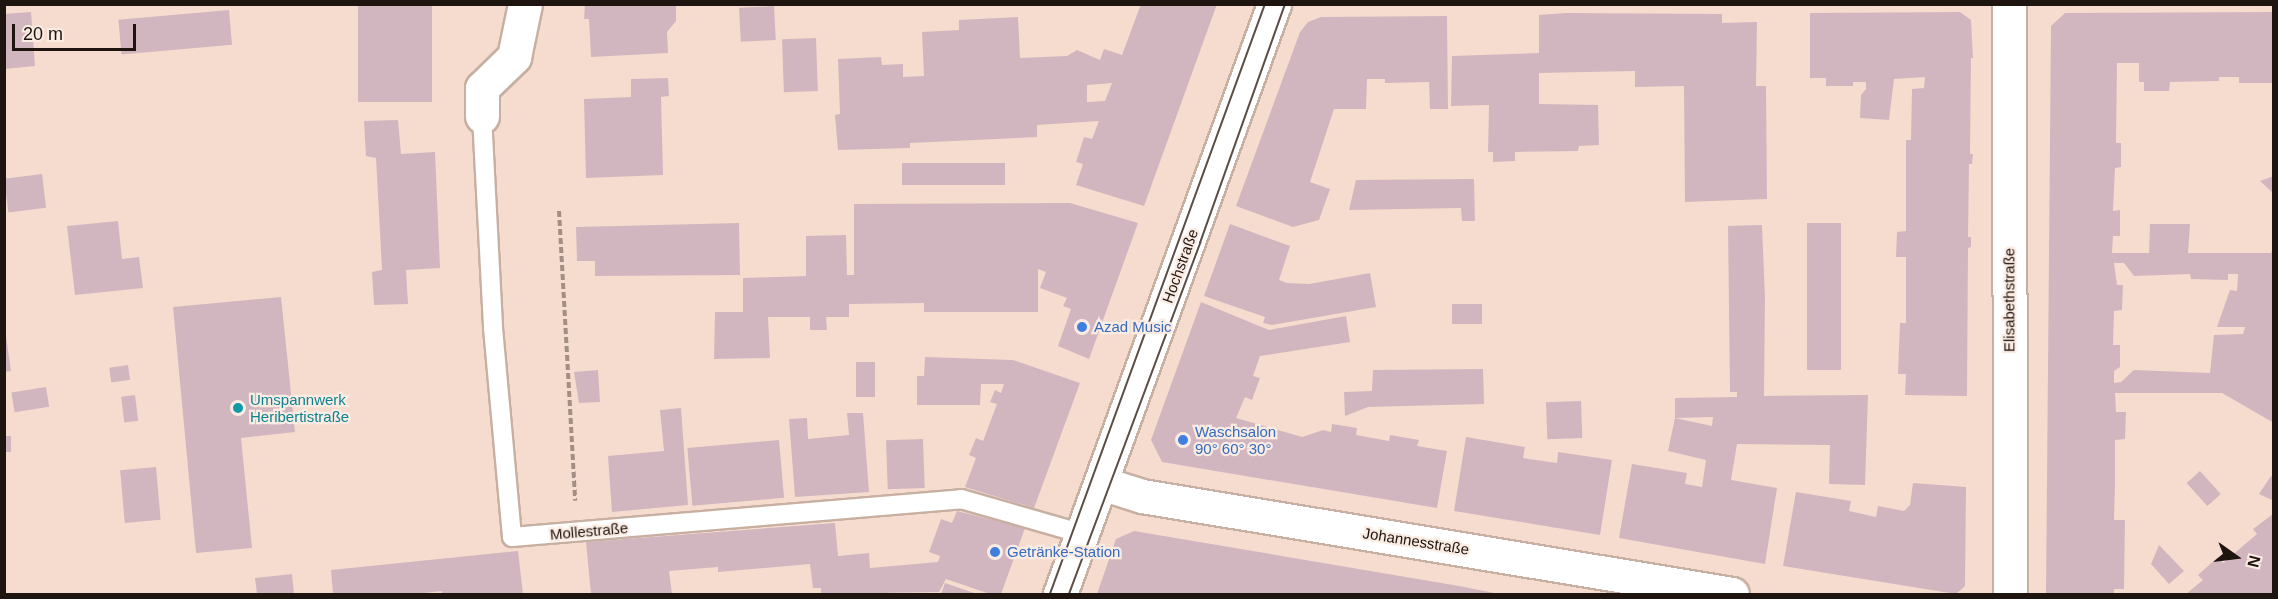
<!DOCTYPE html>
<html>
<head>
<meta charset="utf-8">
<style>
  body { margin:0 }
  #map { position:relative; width:2278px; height:599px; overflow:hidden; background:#f6dcce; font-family:Arial,sans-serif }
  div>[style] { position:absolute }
  .building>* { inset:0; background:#d2b6bf; transform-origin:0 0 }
  .path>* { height:4px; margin-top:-2px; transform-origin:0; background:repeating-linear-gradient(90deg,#a28e84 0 6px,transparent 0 9px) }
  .roads { filter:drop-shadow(2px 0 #c7afa1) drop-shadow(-2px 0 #c7afa1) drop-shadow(0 2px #c7afa1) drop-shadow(0 -2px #c7afa1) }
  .lane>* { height:18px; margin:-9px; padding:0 9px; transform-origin:9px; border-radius:9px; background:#fff }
  .street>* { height:33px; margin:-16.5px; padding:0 16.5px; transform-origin:16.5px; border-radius:16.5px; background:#fff }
  .secondary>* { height:33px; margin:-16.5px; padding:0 16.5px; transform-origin:16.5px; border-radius:16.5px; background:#fff }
  .tram>* { height:1.5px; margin:-0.75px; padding:0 0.75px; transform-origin:0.75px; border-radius:0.75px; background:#5c4e46 }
  .dots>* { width:16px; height:16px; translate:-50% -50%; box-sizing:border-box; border:3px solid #fbece3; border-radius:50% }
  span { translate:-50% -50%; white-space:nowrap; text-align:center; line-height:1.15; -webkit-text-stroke:4.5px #fbece3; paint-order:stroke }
  .street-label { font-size:15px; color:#1e1510 }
  .shop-label { font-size:15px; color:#366cbe }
  .left { translate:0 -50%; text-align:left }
  .culture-label { font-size:15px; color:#0d838f }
  .frame { position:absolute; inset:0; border:6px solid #1e1510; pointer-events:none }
  .north { position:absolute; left:2206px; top:527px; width:60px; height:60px; -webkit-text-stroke:4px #fbece3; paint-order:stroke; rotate:104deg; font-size:16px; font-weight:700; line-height:24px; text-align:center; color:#1e1510 }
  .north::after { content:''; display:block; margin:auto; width:21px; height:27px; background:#1e1510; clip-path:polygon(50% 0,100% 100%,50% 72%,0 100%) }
  .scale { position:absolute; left:12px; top:24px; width:124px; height:27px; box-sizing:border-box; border:3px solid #1e1510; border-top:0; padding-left:8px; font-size:18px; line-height:21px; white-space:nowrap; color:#1e1510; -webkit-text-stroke:4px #fbece3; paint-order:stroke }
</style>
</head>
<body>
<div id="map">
  <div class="building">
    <div style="left:358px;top:4px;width:74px;height:98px"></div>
    <div style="clip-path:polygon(585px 4px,676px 4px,676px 21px,667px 32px,668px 53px,591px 57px,589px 19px,584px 19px)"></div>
    <div style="clip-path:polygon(evenodd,1141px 4px,1217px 4px,1144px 206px,1076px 185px,1083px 164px,1076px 162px,1084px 137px,1092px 139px,1099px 121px,1037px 125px,1037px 137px,910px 143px,910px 148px,838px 150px,835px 115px,840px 114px,838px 59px,881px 57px,882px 65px,903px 64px,903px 77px,924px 76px,922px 32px,959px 30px,959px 20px,1018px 17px,1020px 58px,1067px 56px,1077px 50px,1100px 60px,1104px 49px,1122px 55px,1141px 4px,1112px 83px,1105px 101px,1087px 102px,1087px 85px,1112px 83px)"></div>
    <div style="left:774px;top:6px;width:34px;height:35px;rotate:87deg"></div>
    <div style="left:229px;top:10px;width:35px;height:111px;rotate:85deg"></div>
    <div style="clip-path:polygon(31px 12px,35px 66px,4px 69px,4px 14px)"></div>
    <div style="clip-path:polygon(1960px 12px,1971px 20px,1973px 58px,1971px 58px,1970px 154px,1973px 154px,1972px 164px,1969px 164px,1968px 237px,1971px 237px,1971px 247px,1968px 248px,1967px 396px,1905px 395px,1906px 374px,1898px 374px,1900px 323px,1906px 323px,1906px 257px,1896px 257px,1897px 232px,1906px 231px,1906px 140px,1911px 140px,1912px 89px,1924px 88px,1925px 77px,1894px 79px,1889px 120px,1860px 118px,1861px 95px,1866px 89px,1866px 82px,1853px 82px,1853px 86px,1826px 86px,1826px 78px,1810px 78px,1810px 13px)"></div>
    <div style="clip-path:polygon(evenodd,2274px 12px,2274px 83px,2239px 83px,2239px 77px,2219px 77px,2219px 81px,2170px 82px,2169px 91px,2144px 91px,2144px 82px,2139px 82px,2139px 63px,2117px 63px,2116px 143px,2121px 143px,2121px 167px,2115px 168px,2113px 211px,2120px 210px,2120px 236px,2113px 236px,2112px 253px,2149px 253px,2150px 224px,2190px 224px,2188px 253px,2271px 253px,2274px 247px,2274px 423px,2222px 393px,2115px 393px,2116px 412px,2126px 412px,2125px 439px,2115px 440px,2115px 485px,2114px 520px,2125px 520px,2124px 589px,2114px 589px,2114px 594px,2046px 594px,2051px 26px,2065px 13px,2274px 12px,2114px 263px,2124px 263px,2134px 276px,2190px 274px,2191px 279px,2228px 280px,2228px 274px,2238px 274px,2237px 291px,2230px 290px,2217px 327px,2245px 327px,2243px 334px,2214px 335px,2210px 373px,2134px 370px,2121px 382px,2114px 383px,2114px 371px,2120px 367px,2120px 345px,2113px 345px,2114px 311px,2122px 310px,2123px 285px,2117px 285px,2114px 263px)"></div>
    <div style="clip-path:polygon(1566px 13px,1722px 14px,1722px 23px,1757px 22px,1756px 86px,1766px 86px,1767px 199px,1685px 202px,1684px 86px,1635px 87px,1635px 71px,1539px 73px,1539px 104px,1598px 105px,1599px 145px,1579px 146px,1578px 151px,1515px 152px,1515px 161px,1493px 162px,1493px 152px,1488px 152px,1489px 105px,1451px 106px,1452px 56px,1539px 53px,1539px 15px)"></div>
    <div style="clip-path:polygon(1447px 16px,1448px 109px,1430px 109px,1429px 82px,1385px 83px,1385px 79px,1367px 79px,1366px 109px,1334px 109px,1310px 182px,1330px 189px,1319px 220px,1293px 227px,1236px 206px,1300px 32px,1308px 22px,1321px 17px)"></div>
    <div style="left:816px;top:38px;width:53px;height:34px;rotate:88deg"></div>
    <div style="clip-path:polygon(668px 78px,669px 96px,661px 97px,663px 175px,586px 178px,584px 99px,631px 97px,631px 79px)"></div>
    <div style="clip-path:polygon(398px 120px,401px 154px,435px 152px,440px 268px,406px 270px,408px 304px,374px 305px,372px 272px,382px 270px,376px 158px,366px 156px,364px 121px)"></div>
    <div style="left:902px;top:163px;width:103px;height:22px"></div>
    <div style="left:42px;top:174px;width:34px;height:38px;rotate:83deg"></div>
    <div style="clip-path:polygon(2274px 176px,2274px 194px,2260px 181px)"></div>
    <div style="clip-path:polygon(1474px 179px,1475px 221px,1462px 221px,1461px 208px,1349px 210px,1356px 180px)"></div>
    <div style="clip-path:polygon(1070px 203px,1138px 223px,1089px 359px,1058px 346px,1071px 309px,1063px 306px,1067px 298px,1040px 288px,1046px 272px,1038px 269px,1038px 312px,924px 312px,924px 303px,849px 304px,849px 317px,826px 317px,827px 330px,810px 330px,810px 317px,768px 317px,770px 358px,714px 359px,715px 312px,743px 312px,743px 278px,806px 276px,806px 236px,846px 235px,847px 275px,854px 275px,854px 204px)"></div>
    <div style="clip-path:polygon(118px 221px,122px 259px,139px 257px,143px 288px,75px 295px,67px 226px)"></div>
    <div style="clip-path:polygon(739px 223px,740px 275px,595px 276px,595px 261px,577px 261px,576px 227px)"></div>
    <div style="left:1841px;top:223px;width:147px;height:34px;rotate:90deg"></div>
    <div style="clip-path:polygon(1230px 224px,1290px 246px,1279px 280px,1287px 283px,1309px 284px,1370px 273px,1376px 307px,1272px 325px,1263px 323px,1265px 317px,1204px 296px)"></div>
    <div style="clip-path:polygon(1762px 225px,1765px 298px,1764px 396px,1868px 395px,1865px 485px,1829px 484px,1830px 445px,1737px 444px,1731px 480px,1777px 488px,1765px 564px,1619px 538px,1632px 464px,1687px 473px,1685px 484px,1702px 487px,1706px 460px,1668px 451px,1675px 418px,1712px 426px,1713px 417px,1675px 418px,1675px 398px,1737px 397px,1737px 392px,1730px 392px,1728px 226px)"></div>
    <div style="clip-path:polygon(281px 297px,295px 432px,241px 438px,252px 548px,196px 553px,173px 307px)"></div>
    <div style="clip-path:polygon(1201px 302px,1269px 330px,1346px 316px,1350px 342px,1260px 356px,1253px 376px,1260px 378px,1252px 400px,1245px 397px,1236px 418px,1302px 437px,1323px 430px,1331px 432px,1332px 424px,1357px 428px,1356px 435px,1389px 441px,1390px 435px,1419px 440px,1417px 446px,1447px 451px,1437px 508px,1162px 462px,1151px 440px)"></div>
    <div style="left:1482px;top:304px;width:20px;height:30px;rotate:90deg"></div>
    <div style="clip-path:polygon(4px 322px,11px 371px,4px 372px)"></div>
    <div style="clip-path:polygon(925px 357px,1013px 360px,1080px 383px,1034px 508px,965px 487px,976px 458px,969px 455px,976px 438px,983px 441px,997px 404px,990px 402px,995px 390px,1001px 393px,1004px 384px,981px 384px,980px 405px,917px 405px,917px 376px,924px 376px)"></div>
    <div style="left:856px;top:362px;width:19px;height:35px"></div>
    <div style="left:128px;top:365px;width:15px;height:19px;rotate:82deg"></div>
    <div style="clip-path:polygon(1483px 369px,1484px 404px,1368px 407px,1345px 416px,1344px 392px,1372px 391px,1373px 370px)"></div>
    <div style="clip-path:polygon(598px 370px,600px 402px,579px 403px,574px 372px)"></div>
    <div style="left:46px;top:387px;width:20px;height:35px;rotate:81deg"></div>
    <div style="left:135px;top:395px;width:26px;height:14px;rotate:83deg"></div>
    <div style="left:1581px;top:401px;width:37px;height:35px;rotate:88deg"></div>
    <div style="clip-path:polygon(681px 408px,688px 505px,612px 512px,608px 456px,664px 451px,660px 410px)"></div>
    <div style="clip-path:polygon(847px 413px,863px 413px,869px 492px,795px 497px,789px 419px,807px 418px,808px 439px,849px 435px)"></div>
    <div style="left:4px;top:436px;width:7px;height:16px"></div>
    <div style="clip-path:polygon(1466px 437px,1525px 447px,1523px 458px,1557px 463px,1558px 452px,1612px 460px,1600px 535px,1454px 511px)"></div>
    <div style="left:923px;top:439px;width:49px;height:37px;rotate:88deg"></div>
    <div style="left:779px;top:440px;width:58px;height:92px;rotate:85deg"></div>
    <div style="left:156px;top:467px;width:53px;height:36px;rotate:85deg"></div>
    <div style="left:2200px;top:471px;width:31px;height:18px;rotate:48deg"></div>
    <div style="clip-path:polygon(2271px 476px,2274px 478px,2274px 501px,2259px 494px)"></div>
    <div style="clip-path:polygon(1913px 483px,1966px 487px,1965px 586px,1956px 594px,1783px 566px,1796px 492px,1851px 501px,1849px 511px,1876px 517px,1878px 506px,1904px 511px,1910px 505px)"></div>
    <div style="clip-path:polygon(957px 511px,1025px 528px,1001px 594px,990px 594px,946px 579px,939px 592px,821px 594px,821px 588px,813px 588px,810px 564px,718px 572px,718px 567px,669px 571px,672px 594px,591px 594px,586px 542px,835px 523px,838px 556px,869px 553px,870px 568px,938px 562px,940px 556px,929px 552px,941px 519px,952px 523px)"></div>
    <div style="clip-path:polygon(2273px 514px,2274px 594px,2186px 594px,2203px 580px,2198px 575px,2218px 557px,2223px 563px,2257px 534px,2253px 529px)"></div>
    <div style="clip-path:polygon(1134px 531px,1459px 586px,1499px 594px,1097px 594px,1116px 539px)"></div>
    <div style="clip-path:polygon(2159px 545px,2184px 571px,2169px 584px,2151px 564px)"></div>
    <div style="clip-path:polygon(518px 551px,523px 594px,442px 594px,442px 591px,415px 594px,333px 594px,331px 570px)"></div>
    <div style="clip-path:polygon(292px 574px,294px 594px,257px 594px,255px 578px)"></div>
    <div style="clip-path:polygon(945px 583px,977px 594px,941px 594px)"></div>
  </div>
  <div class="path">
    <div style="left:559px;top:211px;width:290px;rotate:86.8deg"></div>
  </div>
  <div class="roads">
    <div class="lane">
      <div style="left:482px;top:116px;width:212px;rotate:87deg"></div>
      <div style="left:493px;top:328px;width:210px;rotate:84.8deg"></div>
      <div style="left:512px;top:537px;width:451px;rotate:-4.8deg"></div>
      <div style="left:961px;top:499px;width:127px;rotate:16deg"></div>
    </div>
    <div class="street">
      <div style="left:2009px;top:4px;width:590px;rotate:89.9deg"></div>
      <div style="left:482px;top:116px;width:28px;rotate:-90deg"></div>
      <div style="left:482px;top:88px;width:45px;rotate:-44.1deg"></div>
      <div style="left:514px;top:57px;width:54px;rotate:-78.3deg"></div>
      <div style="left:1101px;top:483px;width:43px;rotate:17.6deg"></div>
      <div style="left:1142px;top:496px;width:598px;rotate:9.43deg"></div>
    </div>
    <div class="secondary">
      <div style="left:1060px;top:594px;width:628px;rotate:-70.06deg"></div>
    </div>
  </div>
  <div class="tram">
    <div style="left:1050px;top:594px;width:628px;rotate:-69.98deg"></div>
    <div style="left:1069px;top:594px;width:375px;rotate:-69.5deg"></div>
    <div style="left:1200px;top:243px;width:254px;rotate:-70.4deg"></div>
  </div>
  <div class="dots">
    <div style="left:1082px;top:327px;background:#3f7fe0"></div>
    <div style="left:238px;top:408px;background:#0f9aa8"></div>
    <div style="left:1183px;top:440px;background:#3f7fe0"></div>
    <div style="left:995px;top:552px;background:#3f7fe0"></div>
  </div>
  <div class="street-label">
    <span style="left:1180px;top:266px;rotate:-70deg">Hochstraße</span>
    <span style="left:2009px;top:300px;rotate:-90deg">Elisabethstraße</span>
    <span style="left:589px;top:531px;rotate:-5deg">Mollestraße</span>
    <span style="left:1416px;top:541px;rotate:9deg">Johannesstraße</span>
  </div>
  <div class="shop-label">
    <span class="left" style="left:1094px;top:327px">Azad Music</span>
    <span class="left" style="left:1195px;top:440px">Waschsalon<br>90° 60° 30°</span>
    <span class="left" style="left:1007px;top:552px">Getränke-Station</span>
  </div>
  <div class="culture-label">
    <span class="left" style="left:250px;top:408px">Umspannwerk<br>Heribertistraße</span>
  </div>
  <div class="frame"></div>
  <div class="north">N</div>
  <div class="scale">20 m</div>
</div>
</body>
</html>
